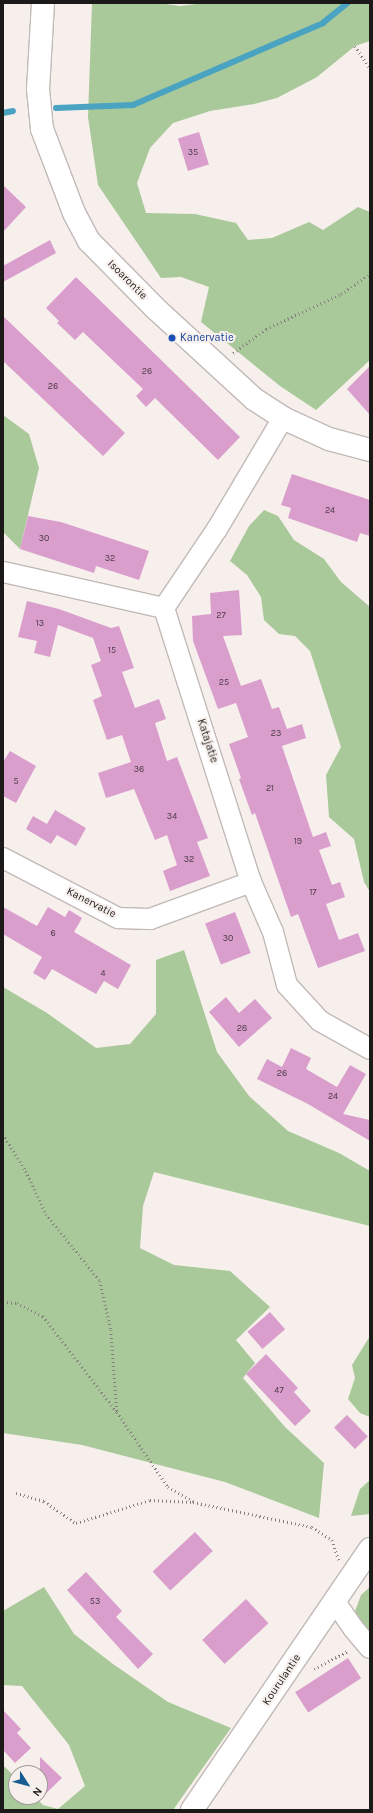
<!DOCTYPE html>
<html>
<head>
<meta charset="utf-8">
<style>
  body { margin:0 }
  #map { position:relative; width:373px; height:1813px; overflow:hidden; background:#f7efec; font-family:Karla,sans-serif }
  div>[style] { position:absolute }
  .green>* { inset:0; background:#a9c99a }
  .stream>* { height:5.5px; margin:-2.75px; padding:0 2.75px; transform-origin:2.75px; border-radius:2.75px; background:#4aa3c1 }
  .building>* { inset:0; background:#da9ecd; transform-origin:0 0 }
  .path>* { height:2.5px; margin-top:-1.25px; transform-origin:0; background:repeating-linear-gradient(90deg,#85807e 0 1px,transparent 0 4px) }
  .roads { filter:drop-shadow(1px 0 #c1bab7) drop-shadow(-1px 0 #c1bab7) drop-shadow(0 1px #c1bab7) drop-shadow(0 -1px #c1bab7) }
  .minor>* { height:20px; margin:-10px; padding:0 10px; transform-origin:10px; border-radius:10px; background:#fff }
  .tertiary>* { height:22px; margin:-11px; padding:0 11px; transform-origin:11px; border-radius:11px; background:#fff }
  .dots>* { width:11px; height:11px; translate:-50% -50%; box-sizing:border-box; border:2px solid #f7efec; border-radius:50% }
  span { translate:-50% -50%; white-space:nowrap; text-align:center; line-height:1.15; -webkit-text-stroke:4px #f7efec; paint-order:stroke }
  .number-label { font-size:9px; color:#4c3b46 }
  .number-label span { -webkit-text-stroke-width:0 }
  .street-label { font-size:11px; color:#1c1a19 }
  .transit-label { font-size:11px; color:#164399 }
  .left { translate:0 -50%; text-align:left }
  .frame { position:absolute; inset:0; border:4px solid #1c1a19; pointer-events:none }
  .north { position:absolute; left:8px; top:1765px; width:40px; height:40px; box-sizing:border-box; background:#f7efec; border:1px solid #9f9a98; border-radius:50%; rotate:126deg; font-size:11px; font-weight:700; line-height:16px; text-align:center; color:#1c1a19 }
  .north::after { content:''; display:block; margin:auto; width:14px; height:18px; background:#185c91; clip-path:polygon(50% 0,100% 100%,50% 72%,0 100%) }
</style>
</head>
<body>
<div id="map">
  <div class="green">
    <div style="clip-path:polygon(92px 3px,159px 3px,180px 6px,204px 3px,370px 3px,370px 41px,355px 46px,317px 77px,277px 98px,254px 104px,210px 111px,173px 123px,150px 148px,137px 183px,146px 213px,195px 214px,236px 223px,248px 240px,272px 238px,309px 222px,323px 230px,358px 207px,370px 212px,370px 360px,316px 410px,280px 386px,201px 322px,209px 287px,181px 277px,161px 278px,98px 185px,88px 117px)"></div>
    <div style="clip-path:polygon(3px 415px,29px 434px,39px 468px,20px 549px,3px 532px)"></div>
    <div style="clip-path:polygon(264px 510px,278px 516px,294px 540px,324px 559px,341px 582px,370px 607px,370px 892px,364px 882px,354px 839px,329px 817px,326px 775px,341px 747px,310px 651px,295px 636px,279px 634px,264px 620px,261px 597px,247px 575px,230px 561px,249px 526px)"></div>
    <div style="clip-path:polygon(184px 950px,217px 1052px,249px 1096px,288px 1131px,339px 1153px,370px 1171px,370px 1226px,154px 1172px,143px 1206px,140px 1248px,174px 1265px,230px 1271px,270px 1307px,236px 1340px,255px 1363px,243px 1378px,285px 1427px,324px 1463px,319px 1518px,225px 1482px,82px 1445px,3px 1433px,3px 987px,47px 1013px,96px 1048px,130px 1044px,156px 1014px,156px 960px)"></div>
    <div style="clip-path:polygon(370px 1336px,370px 1417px,360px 1413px,348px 1399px,355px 1378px,352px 1365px)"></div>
    <div style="clip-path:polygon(370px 1480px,370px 1514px,351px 1516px,360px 1489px)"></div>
    <div style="clip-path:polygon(44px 1587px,74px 1634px,113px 1664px,168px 1702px,231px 1728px,173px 1810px,3px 1810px,3px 1765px,16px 1778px,16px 1797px,35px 1797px,43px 1805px,58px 1809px,85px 1786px,69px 1745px,22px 1686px,3px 1685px,3px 1611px)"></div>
    <div style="clip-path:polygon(370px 1587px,370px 1631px,354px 1614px,361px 1595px)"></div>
  </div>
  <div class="stream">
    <div style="left:56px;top:108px;width:77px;rotate:-2.2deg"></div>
    <div style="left:133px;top:105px;width:207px;rotate:-23.3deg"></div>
    <div style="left:323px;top:23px;width:32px;rotate:-39deg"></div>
    <div style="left:3px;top:113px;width:10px;rotate:-11deg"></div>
  </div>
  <div class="building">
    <div style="left:199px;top:132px;width:34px;height:22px;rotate:73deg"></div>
    <div style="clip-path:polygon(3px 185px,26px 207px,3px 232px)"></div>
    <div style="clip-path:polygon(50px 240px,56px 253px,3px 282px,3px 266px)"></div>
    <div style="clip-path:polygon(76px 277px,240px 437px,218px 460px,155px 398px,146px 407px,136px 396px,143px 389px,83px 332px,75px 340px,57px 323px,59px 321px,46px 308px)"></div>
    <div style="clip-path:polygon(3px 316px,125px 433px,103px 456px,3px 361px)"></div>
    <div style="clip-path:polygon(370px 366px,370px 415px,347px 389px)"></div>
    <div style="clip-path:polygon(292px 474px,370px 500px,370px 536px,360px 533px,357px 542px,288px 518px,291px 508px,281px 505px)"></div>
    <div style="clip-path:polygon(28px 516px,61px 522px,149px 551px,139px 580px,96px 566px,94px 573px,20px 549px)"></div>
    <div style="clip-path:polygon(239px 590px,242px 635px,223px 636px,241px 686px,261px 679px,272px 709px,279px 707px,287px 729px,302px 724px,306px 738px,282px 746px,313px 837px,326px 832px,331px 846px,319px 850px,332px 885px,340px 882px,345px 897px,326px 904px,339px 940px,358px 933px,365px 951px,318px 968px,298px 914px,291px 917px,255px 813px,252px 815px,239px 779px,241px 778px,229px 744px,248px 737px,236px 703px,218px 709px,193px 641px,192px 616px,211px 614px,210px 593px)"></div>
    <div style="clip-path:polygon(27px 601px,59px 609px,111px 628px,119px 626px,134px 668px,122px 672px,135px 708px,159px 699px,166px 719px,155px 723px,167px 761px,177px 757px,208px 838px,197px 842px,210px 876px,170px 891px,163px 871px,177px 865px,167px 835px,155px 840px,134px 789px,106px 798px,98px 773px,131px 762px,122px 735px,107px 740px,93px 700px,102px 696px,91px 665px,101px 661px,93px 638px,58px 625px,50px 657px,34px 653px,37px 641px,18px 637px)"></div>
    <div style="clip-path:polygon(10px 751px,36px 766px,16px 803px,3px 796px,3px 762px)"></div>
    <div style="clip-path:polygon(55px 810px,86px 828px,76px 846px,57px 835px,51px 844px,26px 829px,33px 816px,47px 824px)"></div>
    <div style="clip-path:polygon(3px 907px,37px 926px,48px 907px,65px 917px,69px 910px,82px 918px,74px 932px,131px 965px,118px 989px,104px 981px,96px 994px,52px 969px,45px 980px,33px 973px,42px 957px,3px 934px)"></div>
    <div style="left:235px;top:912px;width:44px;height:32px;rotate:69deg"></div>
    <div style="clip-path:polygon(226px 997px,239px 1013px,255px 999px,272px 1018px,239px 1047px,209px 1012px)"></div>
    <div style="clip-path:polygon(291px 1048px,311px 1058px,306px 1069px,337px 1087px,350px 1065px,366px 1074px,343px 1114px,370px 1120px,370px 1141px,308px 1104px,257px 1079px,267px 1059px,282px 1067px)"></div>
    <div style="left:270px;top:1312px;width:23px;height:30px;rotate:49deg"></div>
    <div style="clip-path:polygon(266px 1354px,298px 1388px,294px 1392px,311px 1411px,295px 1426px,246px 1374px)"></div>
    <div style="left:347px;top:1415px;width:30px;height:18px;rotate:46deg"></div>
    <div style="left:195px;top:1532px;width:26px;height:58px;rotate:47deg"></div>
    <div style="clip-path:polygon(86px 1572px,122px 1611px,116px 1617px,153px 1654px,138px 1669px,67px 1590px)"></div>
    <div style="left:246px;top:1599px;width:33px;height:60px;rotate:47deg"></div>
    <div style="left:348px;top:1658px;width:24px;height:63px;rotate:57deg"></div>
    <div style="clip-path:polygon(3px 1710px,21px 1729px,17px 1733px,31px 1748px,15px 1763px,3px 1750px)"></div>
    <div style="clip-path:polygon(40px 1757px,62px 1778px,40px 1799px)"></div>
  </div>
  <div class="path">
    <div style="left:355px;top:46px;width:27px;rotate:56deg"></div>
    <div style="left:233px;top:353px;width:41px;rotate:-36deg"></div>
    <div style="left:266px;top:329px;width:83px;rotate:-25deg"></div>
    <div style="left:341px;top:294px;width:35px;rotate:-35deg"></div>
    <div style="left:3px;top:1134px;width:44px;rotate:58.1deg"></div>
    <div style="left:26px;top:1171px;width:47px;rotate:65.1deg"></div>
    <div style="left:46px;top:1214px;width:86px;rotate:51.1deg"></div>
    <div style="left:100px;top:1281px;width:50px;rotate:77.3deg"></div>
    <div style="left:111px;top:1330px;width:82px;rotate:85.8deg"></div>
    <div style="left:3px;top:1302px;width:14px;rotate:4deg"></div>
    <div style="left:17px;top:1303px;width:29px;rotate:27deg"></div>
    <div style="left:43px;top:1316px;width:121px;rotate:52.4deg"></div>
    <div style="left:117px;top:1412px;width:91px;rotate:55.8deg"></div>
    <div style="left:168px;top:1487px;width:29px;rotate:29deg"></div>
    <div style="left:16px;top:1493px;width:29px;rotate:16deg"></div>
    <div style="left:44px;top:1501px;width:39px;rotate:35deg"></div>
    <div style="left:76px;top:1523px;width:77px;rotate:-17.3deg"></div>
    <div style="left:150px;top:1500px;width:43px;rotate:2.7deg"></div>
    <div style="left:193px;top:1502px;width:122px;rotate:11.9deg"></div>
    <div style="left:312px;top:1527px;width:24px;rotate:33deg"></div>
    <div style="left:332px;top:1540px;width:21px;rotate:71deg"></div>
    <div style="left:314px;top:1669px;width:38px;rotate:-28deg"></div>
  </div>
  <div class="roads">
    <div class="minor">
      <div style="left:283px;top:418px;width:129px;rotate:120.7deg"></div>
      <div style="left:217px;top:529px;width:95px;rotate:123.9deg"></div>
      <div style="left:164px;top:608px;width:287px;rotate:72.4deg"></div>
      <div style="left:251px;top:882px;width:55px;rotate:66.3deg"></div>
      <div style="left:273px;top:932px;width:55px;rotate:75.2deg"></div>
      <div style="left:287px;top:985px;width:49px;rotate:47.5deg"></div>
      <div style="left:320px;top:1021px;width:57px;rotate:29.2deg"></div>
      <div style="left:3px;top:572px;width:165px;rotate:12.6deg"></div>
      <div style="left:3px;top:858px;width:130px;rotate:27.6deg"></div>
      <div style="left:118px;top:918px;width:32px;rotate:2deg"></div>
      <div style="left:150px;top:919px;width:108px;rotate:-20.1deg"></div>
      <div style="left:335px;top:1602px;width:32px;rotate:55deg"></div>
      <div style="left:353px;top:1628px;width:26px;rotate:50deg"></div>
    </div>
    <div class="tertiary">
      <div style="left:43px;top:3px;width:86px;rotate:93.3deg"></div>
      <div style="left:38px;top:89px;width:40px;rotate:84.3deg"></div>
      <div style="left:42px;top:129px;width:90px;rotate:69.1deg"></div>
      <div style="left:74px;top:213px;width:32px;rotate:62deg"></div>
      <div style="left:89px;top:241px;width:94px;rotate:45.4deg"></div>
      <div style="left:155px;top:308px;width:134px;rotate:42.6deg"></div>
      <div style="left:254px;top:399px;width:35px;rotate:33deg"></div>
      <div style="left:283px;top:418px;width:51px;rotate:24.5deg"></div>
      <div style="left:329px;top:439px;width:42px;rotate:15deg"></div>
      <div style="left:192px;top:1810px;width:316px;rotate:-55.7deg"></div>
    </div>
  </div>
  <div class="dots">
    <div style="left:172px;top:338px;background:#1a4fb4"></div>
  </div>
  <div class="number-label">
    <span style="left:193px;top:152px">35</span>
    <span style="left:147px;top:371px">26</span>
    <span style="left:53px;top:386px">26</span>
    <span style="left:330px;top:510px">24</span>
    <span style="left:44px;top:538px">30</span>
    <span style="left:110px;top:558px">32</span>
    <span style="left:221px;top:615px">27</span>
    <span style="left:40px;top:623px">13</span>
    <span style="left:112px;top:650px">15</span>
    <span style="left:224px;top:682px">25</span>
    <span style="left:276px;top:733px">23</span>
    <span style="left:139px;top:769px">36</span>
    <span style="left:16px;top:781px">5</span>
    <span style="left:270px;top:788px">21</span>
    <span style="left:172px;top:816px">34</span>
    <span style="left:298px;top:841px">19</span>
    <span style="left:189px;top:859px">32</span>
    <span style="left:313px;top:892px">17</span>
    <span style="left:53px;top:933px">6</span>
    <span style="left:228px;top:938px">30</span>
    <span style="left:103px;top:973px">4</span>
    <span style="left:242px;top:1028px">28</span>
    <span style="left:282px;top:1073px">26</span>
    <span style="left:333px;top:1096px">24</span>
    <span style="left:279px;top:1390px">47</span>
    <span style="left:95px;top:1601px">53</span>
  </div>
  <div class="street-label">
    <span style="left:127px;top:280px;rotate:45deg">Isoarontie</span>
    <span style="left:207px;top:741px;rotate:72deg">Katajatie</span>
    <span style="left:91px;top:903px;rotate:27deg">Kanervatie</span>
    <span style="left:282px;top:1680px;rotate:-56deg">Kourulantie</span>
  </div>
  <div class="transit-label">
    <span class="left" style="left:180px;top:338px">Kanervatie</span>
  </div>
  <div class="frame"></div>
  <div class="north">N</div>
</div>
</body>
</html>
